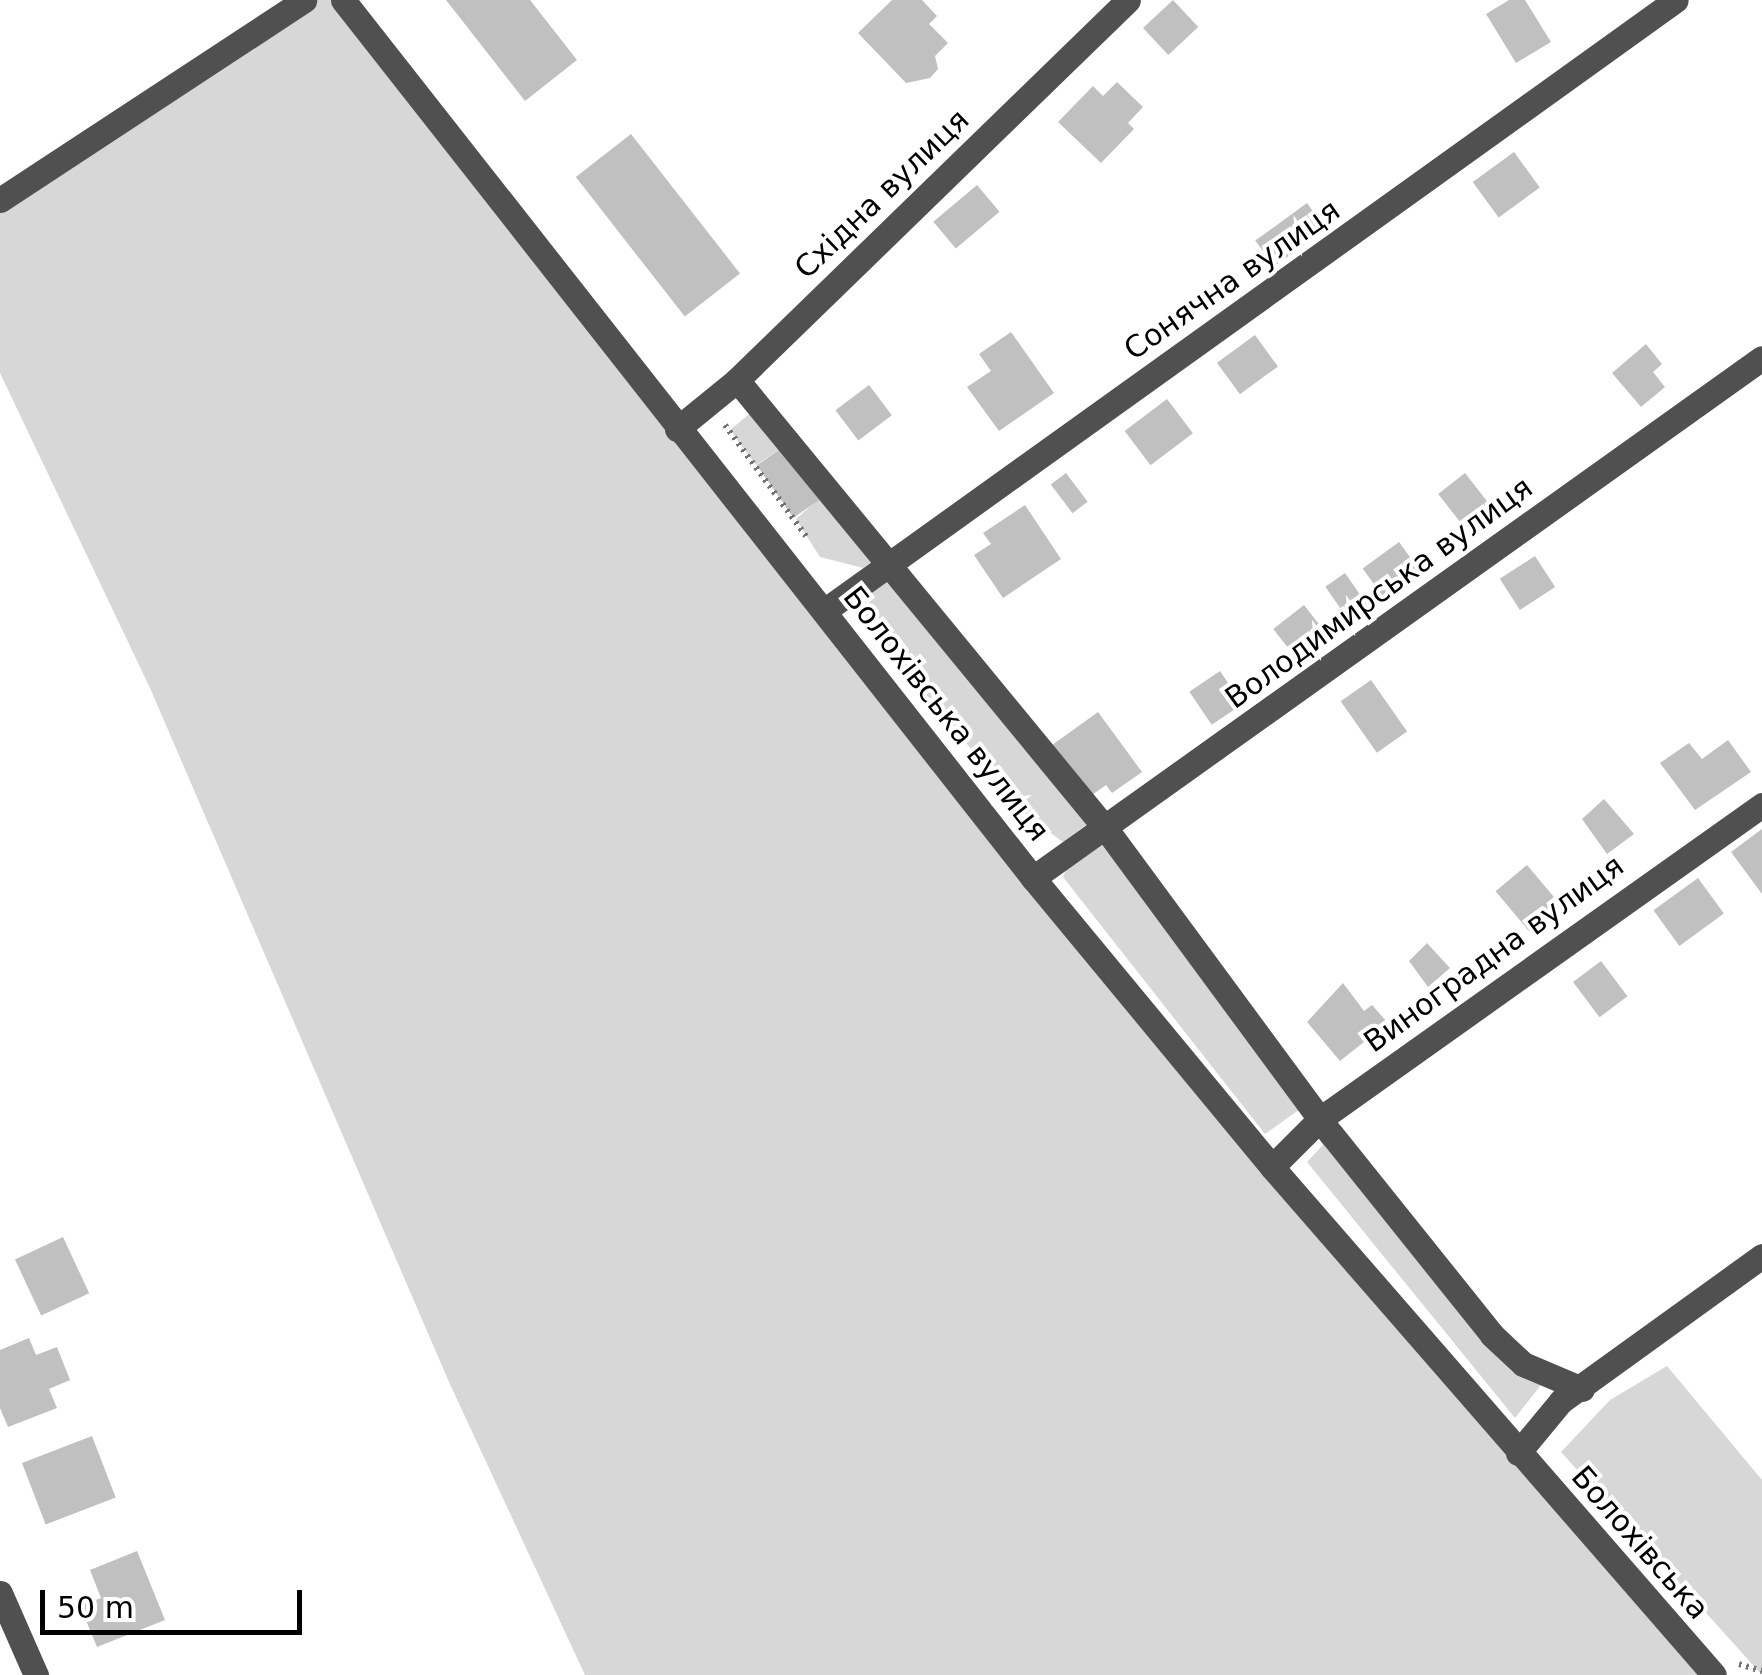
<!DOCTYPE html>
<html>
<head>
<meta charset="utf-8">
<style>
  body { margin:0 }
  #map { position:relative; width:1762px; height:1675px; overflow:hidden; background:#fff; font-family:"DejaVu Sans",sans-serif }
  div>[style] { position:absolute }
  .green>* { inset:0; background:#d7d7d7 }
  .building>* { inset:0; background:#c0c0c0; transform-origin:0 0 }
  .path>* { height:6px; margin-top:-3px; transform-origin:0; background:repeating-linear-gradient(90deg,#727272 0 2.5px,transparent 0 7.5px) }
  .minor>* { height:25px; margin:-12.5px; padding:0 12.5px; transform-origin:12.5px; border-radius:12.5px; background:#505050 }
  span { translate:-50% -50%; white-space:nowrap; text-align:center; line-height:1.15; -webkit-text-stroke:8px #fff; paint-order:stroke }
  .street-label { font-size:30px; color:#000 }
  .scale { position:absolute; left:40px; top:1590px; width:262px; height:45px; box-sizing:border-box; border:5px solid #000; border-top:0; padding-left:12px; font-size:30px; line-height:35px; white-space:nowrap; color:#000; -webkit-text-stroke:8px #fff; paint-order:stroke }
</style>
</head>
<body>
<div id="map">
  <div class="green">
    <div style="clip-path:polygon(304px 0,343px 0,1033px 878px,1714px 1675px,585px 1675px,449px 1382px,150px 688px,0 373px,0 200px)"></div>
    <div style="clip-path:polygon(759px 406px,878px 557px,863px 568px,820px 557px,796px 519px,814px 503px,783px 447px,756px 465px,730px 430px)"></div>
    <div style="clip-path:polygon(891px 570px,1090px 822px,1063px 842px,1024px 813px,861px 616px,862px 590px)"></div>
    <div style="clip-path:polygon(1096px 837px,1303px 1107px,1265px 1134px,1063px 877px,1071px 859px)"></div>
    <div style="clip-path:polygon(1332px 1135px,1545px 1380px,1515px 1418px,1307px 1162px)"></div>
    <div style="clip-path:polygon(1667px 1366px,1762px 1480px,1762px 1675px,1561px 1452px,1610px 1400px)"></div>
  </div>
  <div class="building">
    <div style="clip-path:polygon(446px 0,530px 0,577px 60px,525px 101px)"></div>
    <div style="clip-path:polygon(892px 0,922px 0,937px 16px,929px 24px,948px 43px,935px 56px,938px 69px,930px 78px,906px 83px,858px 33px)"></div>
    <div style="left:1173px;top:0;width:37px;height:41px;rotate:47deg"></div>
    <div style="clip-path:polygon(1509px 0,1525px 0,1551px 42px,1516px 63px,1486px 14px)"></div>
    <div style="clip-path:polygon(1117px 82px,1143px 107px,1128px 123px,1134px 129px,1101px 163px,1058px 122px,1093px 86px,1103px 96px)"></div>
    <div style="left:631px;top:134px;width:177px;height:70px;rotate:52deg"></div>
    <div style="left:1514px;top:152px;width:44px;height:51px;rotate:54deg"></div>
    <div style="left:977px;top:185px;width:35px;height:57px;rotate:50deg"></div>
    <div style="left:1307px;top:203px;width:32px;height:64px;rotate:54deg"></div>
    <div style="clip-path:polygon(1011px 332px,1054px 393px,999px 431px,967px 387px,991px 371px,979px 354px)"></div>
    <div style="left:1255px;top:335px;width:39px;height:47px;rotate:54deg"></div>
    <div style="clip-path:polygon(1646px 344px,1662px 364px,1653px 372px,1665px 387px,1641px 407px,1612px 373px)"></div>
    <div style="left:869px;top:385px;width:38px;height:42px;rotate:53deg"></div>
    <div style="left:1167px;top:399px;width:43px;height:53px;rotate:53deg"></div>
    <div style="left:783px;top:447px;width:64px;height:32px;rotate:55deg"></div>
    <div style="left:1066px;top:473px;width:36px;height:19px;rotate:53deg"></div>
    <div style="left:1465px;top:473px;width:44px;height:34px;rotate:52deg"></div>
    <div style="clip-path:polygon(1025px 505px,1061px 559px,1003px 598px,974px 555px,991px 544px,983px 533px)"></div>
    <div style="left:1399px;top:542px;width:36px;height:45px;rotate:54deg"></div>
    <div style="left:1535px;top:556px;width:37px;height:42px;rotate:57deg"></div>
    <div style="left:1345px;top:573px;width:38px;height:24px;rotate:55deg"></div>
    <div style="left:1304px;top:605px;width:39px;height:39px;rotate:52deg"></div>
    <div style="left:1220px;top:671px;width:40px;height:37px;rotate:56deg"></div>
    <div style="left:1371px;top:680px;width:63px;height:37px;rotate:55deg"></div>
    <div style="clip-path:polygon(1098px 712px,1142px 772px,1112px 793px,1106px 785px,1085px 800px,1048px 748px)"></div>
    <div style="clip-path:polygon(1728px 740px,1751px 772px,1695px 810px,1660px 763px,1689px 743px,1702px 759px)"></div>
    <div style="clip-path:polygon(1604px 799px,1634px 834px,1607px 854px,1582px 819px)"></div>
    <div style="clip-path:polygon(1762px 829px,1762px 894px,1731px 852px)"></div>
    <div style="left:1527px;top:865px;width:52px;height:41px;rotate:50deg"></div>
    <div style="left:1698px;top:878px;width:44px;height:55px;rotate:54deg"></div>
    <div style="clip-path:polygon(1427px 943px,1450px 968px,1428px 987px,1409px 961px)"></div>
    <div style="left:1601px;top:961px;width:44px;height:35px;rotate:53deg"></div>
    <div style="clip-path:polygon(1343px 983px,1364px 1011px,1372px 1005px,1388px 1023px,1340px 1061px,1307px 1022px)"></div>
    <div style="left:63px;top:1237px;width:62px;height:53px;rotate:65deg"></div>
    <div style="clip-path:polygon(29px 1338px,36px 1355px,57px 1347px,70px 1380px,49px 1389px,57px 1408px,8px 1427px,0 1408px,0 1350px)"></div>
    <div style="left:92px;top:1436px;width:66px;height:75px;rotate:69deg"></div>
    <div style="clip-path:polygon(137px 1551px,165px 1620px,97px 1647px,80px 1606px,101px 1598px,90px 1570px)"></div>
  </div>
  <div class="path">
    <div style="left:725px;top:425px;width:142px;rotate:53.9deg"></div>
    <div style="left:1739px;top:1664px;width:24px;rotate:17deg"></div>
  </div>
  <div class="minor">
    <div style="left:343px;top:0;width:1117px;rotate:51.84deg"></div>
    <div style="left:1033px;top:878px;width:375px;rotate:50.4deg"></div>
    <div style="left:1272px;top:1167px;width:673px;rotate:48.97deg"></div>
    <div style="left:0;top:200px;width:364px;rotate:-33.3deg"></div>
    <div style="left:737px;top:380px;width:581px;rotate:50.59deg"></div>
    <div style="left:1106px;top:829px;width:380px;rotate:53.6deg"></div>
    <div style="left:1332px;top:1135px;width:256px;rotate:51.3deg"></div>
    <div style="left:1492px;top:1335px;width:42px;rotate:43.1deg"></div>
    <div style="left:1523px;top:1364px;width:64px;rotate:23deg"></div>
    <div style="left:677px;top:429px;width:77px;rotate:-39.2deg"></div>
    <div style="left:737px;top:380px;width:545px;rotate:-44.18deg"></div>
    <div style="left:824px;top:611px;width:1048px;rotate:-35.65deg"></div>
    <div style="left:1033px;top:878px;width:895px;rotate:-35.5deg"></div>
    <div style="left:1272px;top:1167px;width:68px;rotate:-45deg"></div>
    <div style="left:1320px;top:1119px;width:542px;rotate:-35.39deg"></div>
    <div style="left:1518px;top:1453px;width:67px;rotate:-50.4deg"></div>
    <div style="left:1561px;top:1401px;width:248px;rotate:-35.8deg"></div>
    <div style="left:0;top:1593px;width:90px;rotate:66.3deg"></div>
  </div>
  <div class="street-label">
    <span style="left:882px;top:194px;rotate:-44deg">Східна вулиця</span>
    <span style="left:1232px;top:280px;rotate:-35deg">Сонячна вулиця</span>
    <span style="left:1379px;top:593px;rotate:-36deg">Володимирська вулиця</span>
    <span style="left:946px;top:714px;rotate:52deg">Болохівська вулиця</span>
    <span style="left:1494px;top:954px;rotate:-36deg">Виноградна вулиця</span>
    <span style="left:1640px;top:1543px;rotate:49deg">Болохівська</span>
  </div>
  <div class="scale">50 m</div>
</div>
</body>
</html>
